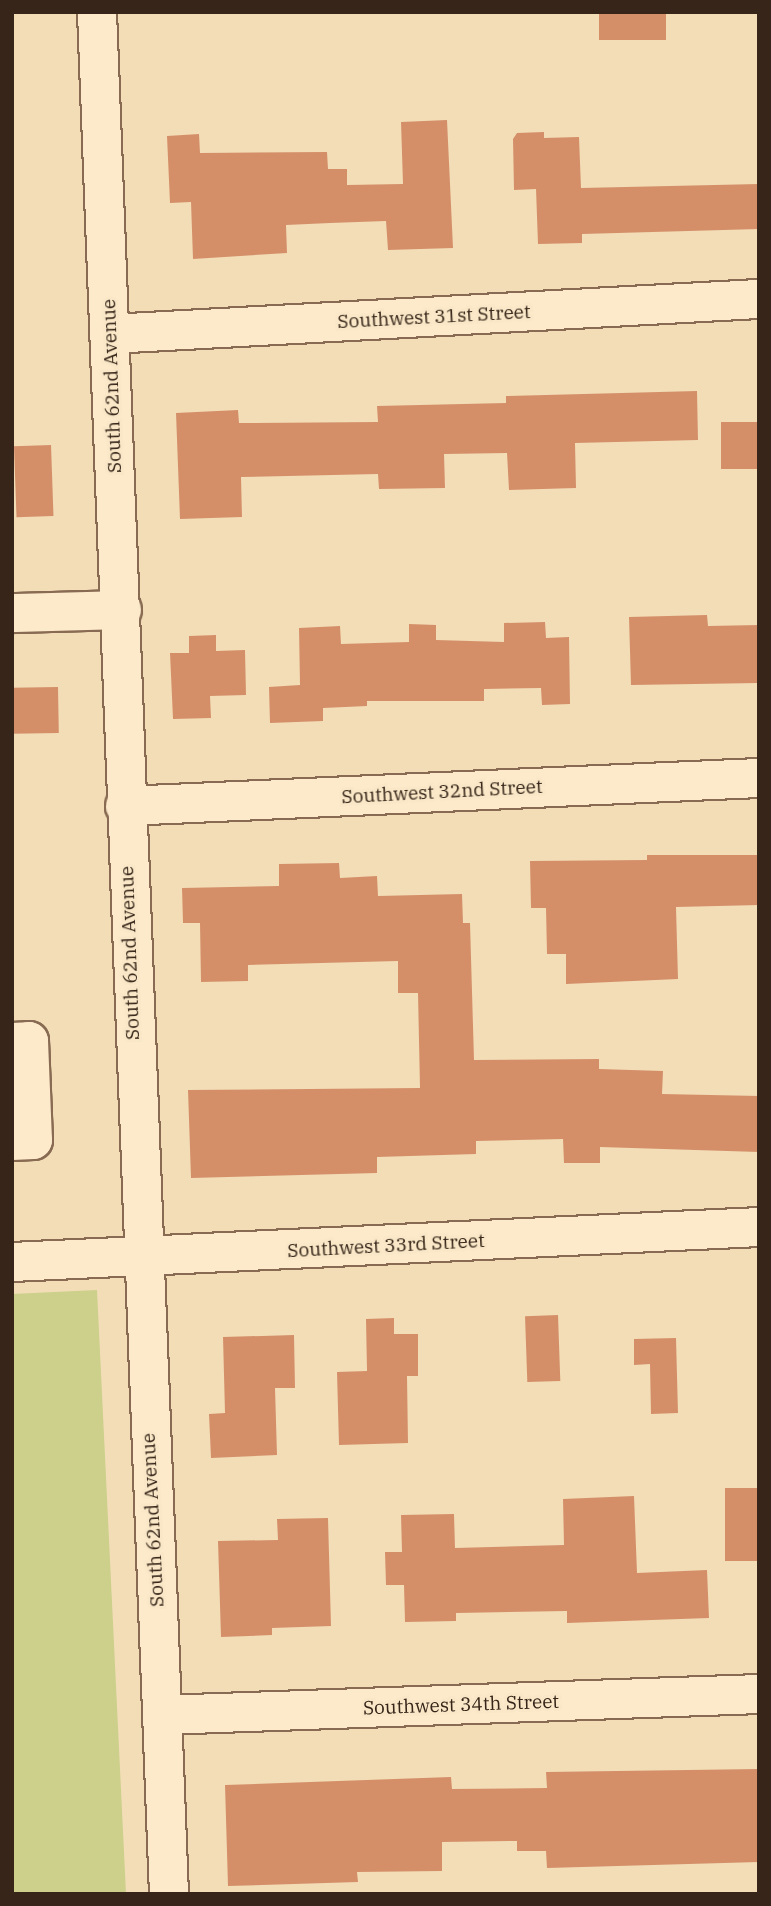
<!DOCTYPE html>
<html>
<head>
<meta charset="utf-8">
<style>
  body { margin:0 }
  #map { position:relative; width:771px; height:1906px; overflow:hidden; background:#f2ddb7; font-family:"IBM Plex Serif",serif }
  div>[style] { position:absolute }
  .green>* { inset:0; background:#ccd08b }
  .building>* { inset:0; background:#d48f69; transform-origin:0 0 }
  .roads { filter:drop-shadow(2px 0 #886b52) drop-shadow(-2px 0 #886b52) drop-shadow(0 2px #886b52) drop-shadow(0 -2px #886b52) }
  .minor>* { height:38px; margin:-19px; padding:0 19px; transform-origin:19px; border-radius:19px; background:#fceacb }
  span { translate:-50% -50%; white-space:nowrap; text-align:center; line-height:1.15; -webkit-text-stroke:6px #f9e7c7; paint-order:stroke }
  .street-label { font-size:19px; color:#362518 }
  .frame { position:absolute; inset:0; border:14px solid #362518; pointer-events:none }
</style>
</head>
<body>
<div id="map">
  <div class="green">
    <div style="clip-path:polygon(97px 1290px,126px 1894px,12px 1894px,12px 1294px)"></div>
  </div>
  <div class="building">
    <div style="left:599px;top:12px;width:67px;height:28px"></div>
    <div style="clip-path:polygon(447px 120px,453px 248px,388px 250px,386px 221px,330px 223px,286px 225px,287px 253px,193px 259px,191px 202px,170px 203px,167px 136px,199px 134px,200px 153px,327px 152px,328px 169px,347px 169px,347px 185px,403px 184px,401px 122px)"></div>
    <div style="clip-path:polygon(544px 132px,544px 138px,579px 137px,581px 188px,759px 184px,759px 229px,582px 234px,582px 243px,538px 244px,536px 189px,514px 190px,513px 139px,517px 133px)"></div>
    <div style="clip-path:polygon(697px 391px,698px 440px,575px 443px,576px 488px,509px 490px,507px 453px,444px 454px,445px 488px,379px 489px,378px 474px,241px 477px,242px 517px,180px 519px,176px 413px,238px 410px,239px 423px,378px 422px,377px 406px,506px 403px,506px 396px)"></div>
    <div style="left:759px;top:422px;width:47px;height:38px;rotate:90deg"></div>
    <div style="left:51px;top:445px;width:71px;height:37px;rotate:88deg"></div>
    <div style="clip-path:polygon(707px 615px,708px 626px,759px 625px,759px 683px,631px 685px,629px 617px)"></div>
    <div style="clip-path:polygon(545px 622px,546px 638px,569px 637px,570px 704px,542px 705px,541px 688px,484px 689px,484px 701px,367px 701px,367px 706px,323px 708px,323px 721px,270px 723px,269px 687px,300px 685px,299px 628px,340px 626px,341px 644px,409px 642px,409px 624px,436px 625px,436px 640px,504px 642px,504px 623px)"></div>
    <div style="clip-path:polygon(216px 635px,216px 651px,245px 650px,246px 695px,210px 696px,211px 718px,173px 719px,170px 653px,189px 653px,189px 636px)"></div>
    <div style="left:58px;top:687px;width:46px;height:46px;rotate:89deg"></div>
    <div style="clip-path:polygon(647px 855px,759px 855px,759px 905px,676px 907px,678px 979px,566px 984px,566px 954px,547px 954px,546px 908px,531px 908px,530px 861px,647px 860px)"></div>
    <div style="clip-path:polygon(339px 863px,340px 878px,377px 876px,378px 896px,462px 894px,463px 923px,470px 923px,474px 1060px,599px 1059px,599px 1069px,663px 1071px,662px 1094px,759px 1096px,759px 1152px,600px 1147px,600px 1163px,564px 1163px,563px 1139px,476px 1141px,476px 1154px,377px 1157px,377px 1173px,191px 1178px,188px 1090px,420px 1088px,418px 993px,398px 993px,398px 961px,248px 965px,248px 981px,201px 982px,200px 923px,183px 923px,182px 888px,279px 886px,279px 864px)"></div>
    <div style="left:558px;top:1315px;width:66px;height:33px;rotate:88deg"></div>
    <div style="clip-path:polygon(394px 1318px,394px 1334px,418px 1334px,418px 1376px,407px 1376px,408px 1443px,339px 1445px,337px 1372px,367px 1371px,366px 1319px)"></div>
    <div style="clip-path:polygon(294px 1335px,295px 1388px,275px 1388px,277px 1455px,211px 1458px,209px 1414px,225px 1413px,223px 1337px)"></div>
    <div style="clip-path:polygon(676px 1338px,678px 1413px,651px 1414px,650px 1364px,634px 1365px,634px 1339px)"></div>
    <div style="left:759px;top:1488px;width:73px;height:34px;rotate:90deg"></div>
    <div style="clip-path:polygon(634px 1496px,637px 1573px,707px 1570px,709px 1618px,567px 1623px,567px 1611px,456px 1613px,456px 1621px,405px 1622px,404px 1585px,386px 1585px,385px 1552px,402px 1552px,401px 1515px,454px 1514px,455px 1548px,564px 1545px,563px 1499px)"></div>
    <div style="clip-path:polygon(328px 1518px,331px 1626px,272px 1628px,272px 1635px,221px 1637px,218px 1541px,278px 1540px,277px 1519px)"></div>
    <div style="clip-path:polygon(759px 1769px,759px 1862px,547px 1868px,546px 1851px,517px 1851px,517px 1841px,442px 1842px,442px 1871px,357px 1872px,358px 1882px,228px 1886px,225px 1785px,451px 1777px,452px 1789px,547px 1788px,546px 1772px)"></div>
  </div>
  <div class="roads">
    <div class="minor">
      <div style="left:97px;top:12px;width:1883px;rotate:87.81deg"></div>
      <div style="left:110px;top:334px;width:650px;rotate:-3.09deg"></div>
      <div style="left:12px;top:613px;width:110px;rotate:-1.6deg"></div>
      <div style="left:125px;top:806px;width:635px;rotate:-2.53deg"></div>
      <div style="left:12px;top:1042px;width:17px;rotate:-3deg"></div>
      <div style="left:29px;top:1041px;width:99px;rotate:87.7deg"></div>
      <div style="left:33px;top:1140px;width:21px;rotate:177deg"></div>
      <div style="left:12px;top:1262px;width:748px;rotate:-2.68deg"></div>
      <div style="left:162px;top:1715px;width:597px;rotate:-2.01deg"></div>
    </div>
  </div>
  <div class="street-label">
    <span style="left:434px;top:317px;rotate:-3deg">Southwest 31st Street</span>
    <span style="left:112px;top:386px;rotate:-92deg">South 62nd Avenue</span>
    <span style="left:442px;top:792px;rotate:-3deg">Southwest 32nd Street</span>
    <span style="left:130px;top:953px;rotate:-92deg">South 62nd Avenue</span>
    <span style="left:386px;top:1246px;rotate:-3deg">Southwest 33rd Street</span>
    <span style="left:153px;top:1520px;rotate:-93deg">South 62nd Avenue</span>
    <span style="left:461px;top:1705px;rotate:-2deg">Southwest 34th Street</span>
  </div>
  <div class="frame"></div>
</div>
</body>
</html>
